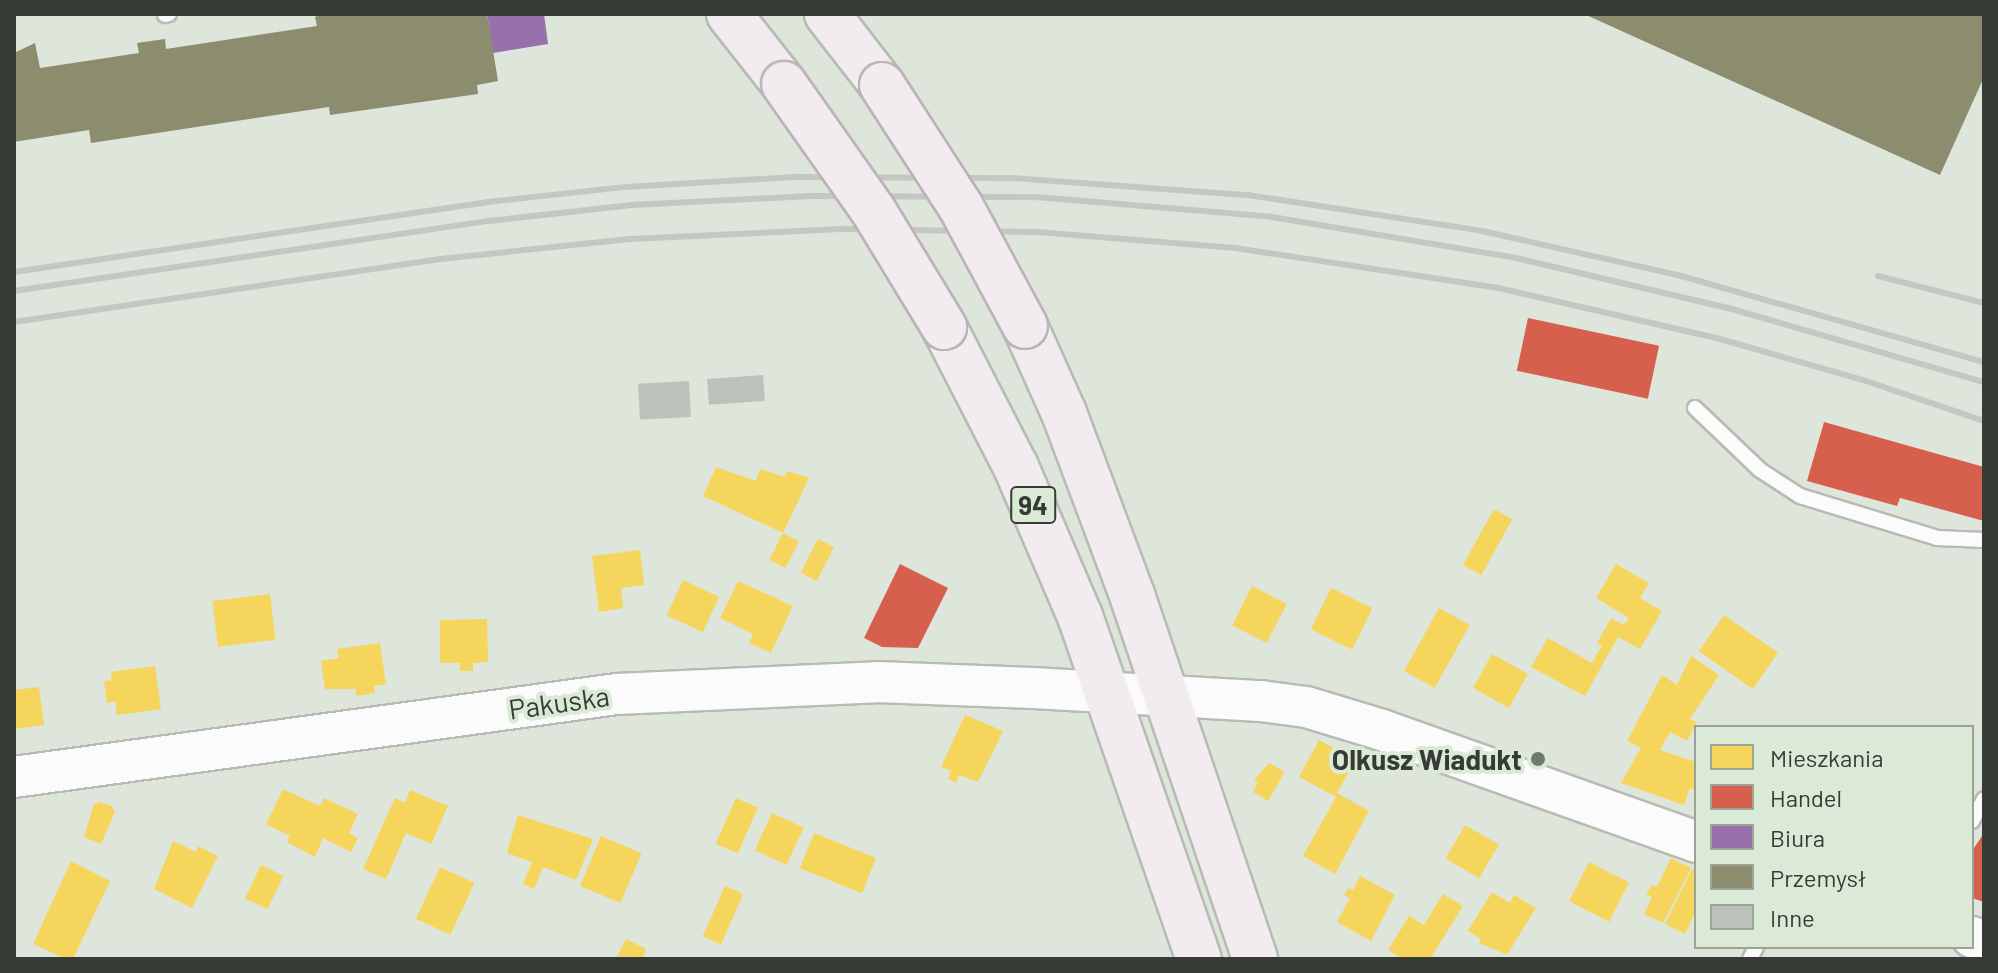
<!DOCTYPE html>
<html>
<head>
<meta charset="utf-8">
<style>
  body { margin:0 }
  #map { position:relative; width:1998px; height:973px; overflow:hidden; background:#dee6db; font-family:Barlow,sans-serif }
  div>[style] { position:absolute }
  .homes>* { inset:0; background:#f6d55c; transform-origin:0 0 }
  .shops>* { inset:0; background:#d6604d; transform-origin:0 0 }
  .offices>* { inset:0; background:#9970ab }
  .industry>* { inset:0; background:#8c8c6e }
  .building>* { inset:0; background:#bcc2ba; transform-origin:0 0 }
  .roads { filter:drop-shadow(2px 0 #b6bcb4) drop-shadow(-2px 0 #b6bcb4) drop-shadow(0 2px #b6bcb4) drop-shadow(0 -2px #b6bcb4) }
  .lane>* { height:14px; margin:-7px; padding:0 7px; transform-origin:7px; border-radius:7px; background:#fafbfa }
  .secondary>* { height:40px; margin:-20px; padding:0 20px; transform-origin:20px; border-radius:20px; background:#fafbfa }
  .primary>* { height:44px; margin:-22px; padding:0 22px; transform-origin:22px; border-radius:22px; background:#f2ecf0 }
  .rail>* { height:6px; margin:-3px; padding:0 3px; transform-origin:3px; border-radius:3px; background:#c5c7c4 }
  .bridges { filter:drop-shadow(2px 0 #bcb3b9) drop-shadow(-2px 0 #bcb3b9) drop-shadow(0 2px #bcb3b9) drop-shadow(0 -2px #bcb3b9) }
  .primary-bridge>* { height:44px; margin:-22px; padding:0 22px; transform-origin:22px; border-radius:22px; background:#f2ecf0 }
  .dots>* { width:22px; height:22px; translate:-50% -50%; box-sizing:border-box; border:4px solid #dbead7; border-radius:50% }
  span { translate:-50% -50%; white-space:nowrap; text-align:center; line-height:1.15; -webkit-text-stroke:8px #dbead7; paint-order:stroke }
  .shield-label span { padding:2px 6px; background:#dbead7; border:2px solid; border-radius:6px; -webkit-text-stroke-width:0 }
  .shield-label { font-size:26px; color:#363c35; font-weight:700 }
  .street-label { font-size:28px; color:#363c35 }
  .poi-label { font-size:28px; color:#363c35; font-weight:700 }
  .right { translate:-100% -50%; text-align:right }
  .frame { position:absolute; inset:0; border:16px solid #363c35; pointer-events:none }
  .legend { position:absolute; left:1694px; top:725px; width:280px; height:224px; box-sizing:border-box; background:#dbead7; border:2px solid #99a496; margin:0; padding:10px 14px; list-style:none; font-size:24px; color:#363c35 }
  .legend li { display:flex; align-items:center; gap:16px; height:40px }
  .legend b { width:40px; border:2px solid #99a496 }
</style>
</head>
<body>
<div id="map">
  <div class="homes">
    <div style="clip-path:polygon(716px 467px,756px 481px,760px 469px,785px 477px,787px 471px,809px 478px,783px 533px,703px 496px)"></div>
    <div style="left:1494px;top:509px;width:21px;height:64px;rotate:29deg"></div>
    <div style="left:783px;top:533px;width:18px;height:30px;rotate:27deg"></div>
    <div style="left:818px;top:539px;width:18px;height:38px;rotate:27deg"></div>
    <div style="clip-path:polygon(640px 550px,644px 585px,621px 588px,623px 608px,599px 612px,592px 556px)"></div>
    <div style="clip-path:polygon(1616px 564px,1649px 583px,1640px 598px,1662px 611px,1640px 649px,1618px 637px,1585px 696px,1531px 667px,1548px 638px,1592px 663px,1602px 645px,1597px 643px,1611px 618px,1624px 625px,1629px 618px,1596px 598px)"></div>
    <div style="left:683px;top:580px;width:40px;height:39px;rotate:25deg"></div>
    <div style="clip-path:polygon(738px 581px,793px 606px,771px 653px,749px 643px,753px 634px,720px 618px)"></div>
    <div style="left:1252px;top:586px;width:39px;height:44px;rotate:27deg"></div>
    <div style="left:1331px;top:588px;width:46px;height:46px;rotate:26deg"></div>
    <div style="left:270px;top:594px;width:46px;height:58px;rotate:83deg"></div>
    <div style="left:1439px;top:608px;width:35px;height:72px;rotate:29deg"></div>
    <div style="left:1724px;top:615px;width:66px;height:44px;rotate:35deg"></div>
    <div style="clip-path:polygon(487px 619px,488px 662px,473px 663px,473px 671px,460px 671px,460px 663px,440px 663px,440px 620px)"></div>
    <div style="clip-path:polygon(380px 643px,386px 684px,374px 686px,375px 693px,356px 696px,356px 689px,325px 689px,321px 661px,339px 658px,337px 649px)"></div>
    <div style="left:1492px;top:654px;width:41px;height:39px;rotate:29deg"></div>
    <div style="clip-path:polygon(1691px 656px,1719px 675px,1690px 719px,1697px 722px,1687px 741px,1670px 732px,1660px 750px,1696px 762px,1696px 790px,1690px 788px,1684px 805px,1621px 783px,1641px 748px,1627px 741px,1662px 675px,1677px 685px)"></div>
    <div style="clip-path:polygon(155px 666px,161px 709px,117px 715px,115px 701px,107px 703px,104px 681px,112px 680px,111px 672px)"></div>
    <div style="clip-path:polygon(39px 687px,44px 725px,14px 729px,14px 690px)"></div>
    <div style="clip-path:polygon(965px 715px,1003px 731px,978px 782px,959px 775px,956px 783px,948px 779px,951px 771px,941px 767px)"></div>
    <div style="clip-path:polygon(1319px 740px,1356px 760px,1337px 793px,1369px 811px,1335px 874px,1303px 856px,1336px 797px,1299px 777px)"></div>
    <div style="clip-path:polygon(1269px 763px,1285px 772px,1268px 801px,1253px 792px,1258px 782px,1254px 780px)"></div>
    <div style="clip-path:polygon(283px 789px,320px 806px,324px 798px,358px 814px,349px 833px,358px 838px,351px 852px,323px 838px,315px 857px,287px 842px,290px 836px,266px 824px)"></div>
    <div style="clip-path:polygon(410px 790px,448px 806px,431px 844px,406px 833px,386px 879px,363px 869px,395px 798px,405px 803px)"></div>
    <div style="left:736px;top:798px;width:24px;height:50px;rotate:24deg"></div>
    <div style="clip-path:polygon(100px 802px,112px 806px,115px 812px,101px 844px,84px 837px,94px 804px)"></div>
    <div style="left:772px;top:813px;width:35px;height:41px;rotate:25deg"></div>
    <div style="clip-path:polygon(518px 815px,593px 839px,576px 880px,543px 867px,534px 889px,523px 884px,532px 862px,507px 853px)"></div>
    <div style="left:1465px;top:825px;width:39px;height:39px;rotate:30deg"></div>
    <div style="left:814px;top:833px;width:67px;height:38px;rotate:22deg"></div>
    <div style="left:601px;top:836px;width:44px;height:54px;rotate:23deg"></div>
    <div style="clip-path:polygon(173px 841px,196px 852px,198px 846px,218px 856px,192px 908px,154px 889px)"></div>
    <div style="clip-path:polygon(1671px 858px,1691px 868px,1663px 923px,1644px 914px,1652px 897px,1646px 894px,1652px 885px,1657px 887px)"></div>
    <div style="clip-path:polygon(71px 861px,110px 881px,73px 959px,66px 959px,33px 944px)"></div>
    <div style="left:1589px;top:862px;width:45px;height:44px;rotate:27deg"></div>
    <div style="left:261px;top:865px;width:25px;height:37px;rotate:26deg"></div>
    <div style="left:440px;top:867px;width:38px;height:57px;rotate:25deg"></div>
    <div style="clip-path:polygon(1692px 869px,1696px 871px,1696px 911px,1685px 934px,1665px 924px)"></div>
    <div style="clip-path:polygon(1360px 876px,1395px 895px,1371px 941px,1337px 922px,1350px 898px,1344px 895px,1348px 888px,1353px 890px)"></div>
    <div style="left:725px;top:886px;width:20px;height:55px;rotate:24deg"></div>
    <div style="clip-path:polygon(1492px 892px,1510px 903px,1514px 895px,1536px 908px,1507px 955px,1479px 943px,1481px 939px,1468px 931px)"></div>
    <div style="clip-path:polygon(1443px 894px,1463px 906px,1430px 959px,1403px 959px,1388px 950px,1409px 916px,1424px 925px)"></div>
    <div style="clip-path:polygon(626px 939px,646px 949px,642px 959px,616px 959px)"></div>
  </div>
  <div class="shops">
    <div style="left:1528px;top:318px;width:134px;height:54px;rotate:12deg"></div>
    <div style="clip-path:polygon(1824px 422px,1984px 467px,1984px 521px,1900px 498px,1897px 506px,1807px 481px)"></div>
    <div style="clip-path:polygon(900px 564px,948px 588px,918px 648px,882px 647px,864px 638px)"></div>
    <div style="clip-path:polygon(1984px 833px,1984px 902px,1972px 898px,1972px 851px)"></div>
  </div>
  <div class="offices">
    <div style="clip-path:polygon(487px 14px,544px 14px,548px 44px,493px 53px)"></div>
  </div>
  <div class="industry">
    <div style="clip-path:polygon(322px 14px,487px 14px,498px 81px,477px 85px,478px 94px,330px 115px,329px 107px,91px 143px,89px 130px,14px 142px,14px 53px,35px 43px,40px 68px,139px 53px,137px 43px,165px 39px,166px 49px,317px 26px,315px 17px)"></div>
    <div style="clip-path:polygon(1584px 14px,1984px 14px,1984px 77px,1940px 175px)"></div>
  </div>
  <div class="building">
    <div style="left:763px;top:375px;width:26px;height:56px;rotate:86deg"></div>
    <div style="left:689px;top:381px;width:36px;height:51px;rotate:87deg"></div>
  </div>
  <div class="roads">
    <div class="lane">
      <div style="left:165px;top:15px;width:4px;rotate:-14deg"></div>
      <div style="left:1695px;top:408px;width:90px;rotate:43.6deg"></div>
      <div style="left:1760px;top:470px;width:48px;rotate:33deg"></div>
      <div style="left:1800px;top:496px;width:143px;rotate:17deg"></div>
      <div style="left:1937px;top:538px;width:47px;rotate:2.4deg"></div>
      <div style="left:1972px;top:821px;width:25px;rotate:-61deg"></div>
      <div style="left:1750px;top:959px;width:13px;rotate:-63deg"></div>
    </div>
    <div class="secondary">
      <div style="left:14px;top:777px;width:609px;rotate:-7.84deg"></div>
      <div style="left:617px;top:694px;width:260px;rotate:-2.6deg"></div>
      <div style="left:877px;top:682px;width:156px;rotate:2.2deg"></div>
      <div style="left:1033px;top:688px;width:228px;rotate:3.3deg"></div>
      <div style="left:1261px;top:701px;width:45px;rotate:7.6deg"></div>
      <div style="left:1306px;top:707px;width:79px;rotate:16.8deg"></div>
      <div style="left:1382px;top:730px;width:333px;rotate:19.6deg"></div>
      <div style="left:1972px;top:937px;width:13px;rotate:23deg"></div>
    </div>
    <div class="primary">
      <div style="left:729px;top:14px;width:89px;rotate:51.8deg"></div>
      <div style="left:827px;top:14px;width:90px;rotate:52.2deg"></div>
      <div style="left:1025px;top:326px;width:95px;rotate:65.9deg"></div>
      <div style="left:1064px;top:413px;width:197px;rotate:69.5deg"></div>
      <div style="left:1133px;top:598px;width:381px;rotate:71.3deg"></div>
      <div style="left:944px;top:327px;width:157px;rotate:62.8deg"></div>
      <div style="left:1016px;top:467px;width:162px;rotate:66.8deg"></div>
      <div style="left:1080px;top:616px;width:363px;rotate:70.9deg"></div>
    </div>
  </div>
  <div class="rail">
    <div style="left:14px;top:272px;width:478px;rotate:-8.4deg"></div>
    <div style="left:487px;top:202px;width:140px;rotate:-6.2deg"></div>
    <div style="left:626px;top:187px;width:168px;rotate:-3.4deg"></div>
    <div style="left:794px;top:177px;width:220px;rotate:0.3deg"></div>
    <div style="left:1014px;top:178px;width:235px;rotate:4.2deg"></div>
    <div style="left:1248px;top:195px;width:237px;rotate:8.7deg"></div>
    <div style="left:1482px;top:231px;width:201px;rotate:12.7deg"></div>
    <div style="left:1678px;top:275px;width:318px;rotate:15.9deg"></div>
    <div style="left:1878px;top:276px;width:109px;rotate:14.3deg"></div>
    <div style="left:14px;top:291px;width:480px;rotate:-8.4deg"></div>
    <div style="left:489px;top:221px;width:144px;rotate:-6.4deg"></div>
    <div style="left:632px;top:205px;width:180px;rotate:-2.9deg"></div>
    <div style="left:812px;top:196px;width:224px;rotate:0.3deg"></div>
    <div style="left:1036px;top:197px;width:237px;rotate:4.8deg"></div>
    <div style="left:1272px;top:217px;width:243px;rotate:9.5deg"></div>
    <div style="left:1512px;top:257px;width:226px;rotate:13.3deg"></div>
    <div style="left:1732px;top:309px;width:262px;rotate:16.2deg"></div>
    <div style="left:14px;top:322px;width:431px;rotate:-8.4deg"></div>
    <div style="left:440px;top:259px;width:191px;rotate:-6deg"></div>
    <div style="left:630px;top:239px;width:216px;rotate:-2.7deg"></div>
    <div style="left:846px;top:229px;width:191px;rotate:0.9deg"></div>
    <div style="left:1037px;top:232px;width:199px;rotate:4.6deg"></div>
    <div style="left:1235px;top:248px;width:262px;rotate:8.6deg"></div>
    <div style="left:1494px;top:287px;width:225px;rotate:12.9deg"></div>
    <div style="left:1713px;top:337px;width:159px;rotate:16deg"></div>
    <div style="left:1866px;top:381px;width:125px;rotate:18.7deg"></div>
  </div>
  <div class="bridges">
    <div class="primary-bridge">
      <div style="left:784px;top:84px;width:154px;rotate:54.8deg"></div>
      <div style="left:873px;top:210px;width:137px;rotate:58.7deg"></div>
      <div style="left:882px;top:85px;width:145px;rotate:57.1deg"></div>
      <div style="left:961px;top:207px;width:135px;rotate:61.7deg"></div>
    </div>
  </div>
  <div class="dots">
    <div style="left:1538px;top:759px;background:#71786f"></div>
  </div>
  <div class="shield-label">
    <span style="left:1033px;top:505px">94</span>
  </div>
  <div class="street-label">
    <span style="left:559px;top:702px;rotate:-8deg">Pakuska</span>
  </div>
  <div class="poi-label">
    <span class="right" style="left:1522px;top:759px">Olkusz Wiadukt</span>
  </div>
  <div class="frame"></div>
  <ul class="legend">
  <li><b style="height:22px;background:#f6d55c"></b>Mieszkania</li>
  <li><b style="height:22px;background:#d6604d"></b>Handel</li>
  <li><b style="height:22px;background:#9970ab"></b>Biura</li>
  <li><b style="height:22px;background:#8c8c6e"></b>Przemysł</li>
  <li><b style="height:22px;background:#bcc2ba"></b>Inne</li>
  </ul>
</div>
</body>
</html>
